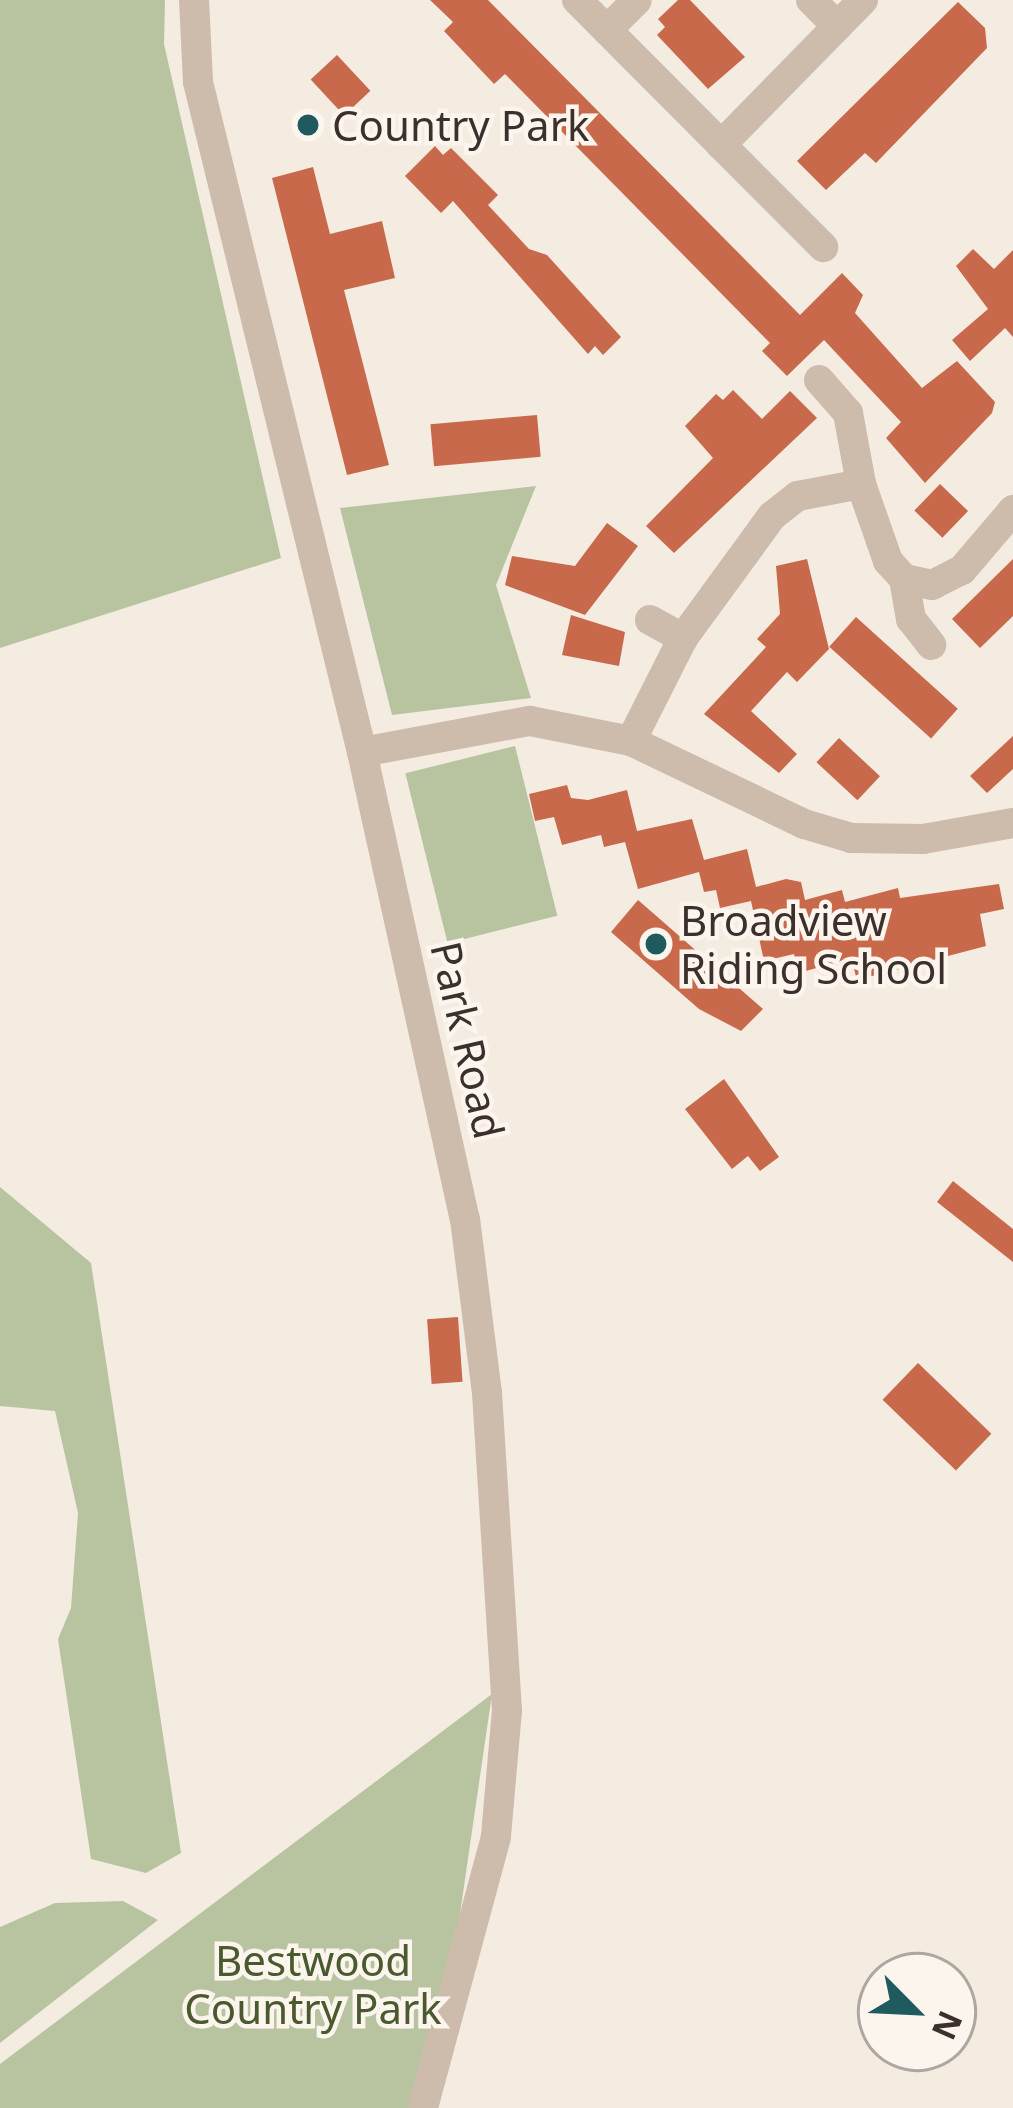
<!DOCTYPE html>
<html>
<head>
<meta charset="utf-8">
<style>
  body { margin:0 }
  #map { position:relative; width:1013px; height:2108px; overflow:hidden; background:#f4ebe1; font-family:"Noto Sans",sans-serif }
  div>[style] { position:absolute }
  .green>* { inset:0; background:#b8c4a0; transform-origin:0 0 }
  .building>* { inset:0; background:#c8694b; transform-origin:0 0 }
  .minor>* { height:30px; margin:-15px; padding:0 15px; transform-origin:15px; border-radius:15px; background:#cdbbac }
  .dots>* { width:33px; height:33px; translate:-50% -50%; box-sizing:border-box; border:6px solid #fbf5ee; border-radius:50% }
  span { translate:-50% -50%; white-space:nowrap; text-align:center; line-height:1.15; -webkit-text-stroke:9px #fbf5ee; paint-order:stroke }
  .poi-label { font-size:42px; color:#3b302b }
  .left { translate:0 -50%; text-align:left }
  .street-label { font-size:42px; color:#3b302b }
  .park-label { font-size:42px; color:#4a5a2e }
  .north { position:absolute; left:857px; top:1952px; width:120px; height:120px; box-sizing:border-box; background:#fbf5ee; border:3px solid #aea6a0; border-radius:50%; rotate:114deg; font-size:33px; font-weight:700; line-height:48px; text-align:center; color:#3b302b }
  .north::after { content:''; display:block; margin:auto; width:42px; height:54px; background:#1f5a5e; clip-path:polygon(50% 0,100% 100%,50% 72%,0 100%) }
</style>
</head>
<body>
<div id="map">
  <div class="green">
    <div style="clip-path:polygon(0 0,165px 0,164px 44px,281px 558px,0 648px)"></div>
    <div style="clip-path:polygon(536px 486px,496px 585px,531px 698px,392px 715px,340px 508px)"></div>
    <div style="left:515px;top:746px;width:175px;height:113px;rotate:76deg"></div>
    <div style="clip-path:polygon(0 1187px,91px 1263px,181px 1853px,146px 1873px,91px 1859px,58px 1639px,71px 1608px,78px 1513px,55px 1411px,0 1406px)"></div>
    <div style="clip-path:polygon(492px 1694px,456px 1941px,412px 2108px,0 2108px,0 2064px)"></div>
    <div style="clip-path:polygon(123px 1901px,158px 1920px,0 2043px,0 1927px,55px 1903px)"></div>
  </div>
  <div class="building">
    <div style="clip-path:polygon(430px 0,488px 0,800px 315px,842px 273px,863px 295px,855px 313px,922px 388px,957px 361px,995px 402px,992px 413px,925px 483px,886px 438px,901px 422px,824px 340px,787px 376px,762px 351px,770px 343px,505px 74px,494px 84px,444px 31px,453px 22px)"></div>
    <div style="clip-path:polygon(678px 0,690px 0,745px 57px,708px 89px,657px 35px,665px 27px,658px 19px)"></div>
    <div style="clip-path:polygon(958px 2px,985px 28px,987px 48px,876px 163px,865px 153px,826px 190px,797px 161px)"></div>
    <div style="left:337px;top:55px;width:49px;height:36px;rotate:47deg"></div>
    <div style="clip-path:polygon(435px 146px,443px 155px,451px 148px,498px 195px,488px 205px,529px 249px,547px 255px,621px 337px,603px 355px,595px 346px,588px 354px,453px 201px,441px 213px,405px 176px)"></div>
    <div style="clip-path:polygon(313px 167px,330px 234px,382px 221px,395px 278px,344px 290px,389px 465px,347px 475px,272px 178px)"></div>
    <div style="clip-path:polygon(973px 249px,994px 269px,1013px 250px,1013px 337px,1005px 328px,970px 361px,952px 340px,988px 309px,956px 266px)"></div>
    <div style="clip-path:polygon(733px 390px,762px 419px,790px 391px,817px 418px,674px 553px,646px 526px,713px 458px,685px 426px,716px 394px,723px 400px)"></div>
    <div style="left:537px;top:415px;width:42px;height:107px;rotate:85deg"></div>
    <div style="left:940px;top:484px;width:39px;height:37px;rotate:44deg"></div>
    <div style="clip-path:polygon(607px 523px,638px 546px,585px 615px,505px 585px,512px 556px,575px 566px)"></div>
    <div style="clip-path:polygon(807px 559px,829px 649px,797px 682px,787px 672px,751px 711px,797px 754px,779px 773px,704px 714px,766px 647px,757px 639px,780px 614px,776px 566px)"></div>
    <div style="clip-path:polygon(1013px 559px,1013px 616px,980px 648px,952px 619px)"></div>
    <div style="clip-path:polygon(571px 615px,625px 632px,619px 666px,562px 655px)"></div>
    <div style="left:856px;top:617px;width:137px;height:40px;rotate:42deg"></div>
    <div style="clip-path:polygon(1013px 736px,1013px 769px,987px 793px,970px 776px)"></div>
    <div style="left:839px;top:738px;width:56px;height:33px;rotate:43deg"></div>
    <div style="clip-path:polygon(567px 785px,571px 798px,588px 800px,627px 790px,637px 831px,692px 819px,704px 860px,747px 849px,756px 887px,786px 879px,801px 882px,805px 900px,842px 890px,845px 902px,898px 888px,900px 898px,999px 884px,1004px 909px,980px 914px,986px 946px,857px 980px,851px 958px,799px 973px,794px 954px,764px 961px,751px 901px,720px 908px,716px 890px,704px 892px,699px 872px,638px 889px,625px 842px,604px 847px,601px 835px,562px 845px,554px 817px,535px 821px,529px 794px)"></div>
    <div style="clip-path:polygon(638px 900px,763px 1009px,741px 1031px,699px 1009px,611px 932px)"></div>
    <div style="clip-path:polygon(724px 1079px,779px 1157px,760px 1171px,748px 1156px,732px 1169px,685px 1109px)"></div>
    <div style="clip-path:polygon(953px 1181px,1013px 1229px,1013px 1262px,937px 1202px)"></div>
    <div style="left:458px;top:1317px;width:65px;height:31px;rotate:86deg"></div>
    <div style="left:918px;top:1363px;width:102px;height:51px;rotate:44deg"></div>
  </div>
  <div class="minor">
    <div style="left:194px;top:0;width:82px;rotate:87.2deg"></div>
    <div style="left:198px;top:82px;width:690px;rotate:76.25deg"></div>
    <div style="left:362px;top:752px;width:478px;rotate:77.6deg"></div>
    <div style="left:465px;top:1219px;width:175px;rotate:82.8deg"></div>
    <div style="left:487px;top:1393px;width:318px;rotate:86.4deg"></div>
    <div style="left:507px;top:1710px;width:127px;rotate:95deg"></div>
    <div style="left:496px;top:1837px;width:281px;rotate:105.1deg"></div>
    <div style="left:577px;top:0;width:349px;rotate:45.1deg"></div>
    <div style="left:811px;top:0;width:37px;rotate:45deg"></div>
    <div style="left:607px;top:30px;width:42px;rotate:-45deg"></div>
    <div style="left:721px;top:145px;width:203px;rotate:-45.6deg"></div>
    <div style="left:819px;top:380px;width:44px;rotate:48.7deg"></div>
    <div style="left:848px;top:413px;width:72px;rotate:79.6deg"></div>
    <div style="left:861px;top:484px;width:82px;rotate:70.7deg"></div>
    <div style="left:888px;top:561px;width:24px;rotate:48deg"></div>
    <div style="left:904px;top:579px;width:29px;rotate:12deg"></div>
    <div style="left:932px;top:585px;width:34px;rotate:-27deg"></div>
    <div style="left:962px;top:570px;width:79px;rotate:-49.6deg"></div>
    <div style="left:904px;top:579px;width:41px;rotate:80.1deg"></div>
    <div style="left:911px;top:619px;width:33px;rotate:52deg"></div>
    <div style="left:650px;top:620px;width:38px;rotate:29deg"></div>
    <div style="left:631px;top:741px;width:115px;rotate:-63.2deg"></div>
    <div style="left:683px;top:638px;width:151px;rotate:-53.9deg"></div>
    <div style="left:772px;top:516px;width:33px;rotate:-38deg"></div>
    <div style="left:798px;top:496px;width:64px;rotate:-10.8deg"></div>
    <div style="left:362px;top:752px;width:171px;rotate:-10.5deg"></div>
    <div style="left:530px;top:721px;width:103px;rotate:11.2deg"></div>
    <div style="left:631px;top:741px;width:192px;rotate:25.6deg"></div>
    <div style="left:804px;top:824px;width:49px;rotate:16.6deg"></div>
    <div style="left:851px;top:838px;width:72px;rotate:0.8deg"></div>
    <div style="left:923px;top:839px;width:91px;rotate:-10.1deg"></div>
  </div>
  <div class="dots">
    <div style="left:308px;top:125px;background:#1f5a5e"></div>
    <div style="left:656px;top:944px;background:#1f5a5e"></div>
  </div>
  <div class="poi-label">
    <span class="left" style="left:332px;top:125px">Country Park</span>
    <span class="left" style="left:680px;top:944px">Broadview<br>Riding School</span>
  </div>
  <div class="street-label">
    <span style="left:468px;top:1040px;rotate:77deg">Park Road</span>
  </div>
  <div class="park-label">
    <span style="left:313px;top:1984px">Bestwood<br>Country Park</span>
  </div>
  <div class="north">N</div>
</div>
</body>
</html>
